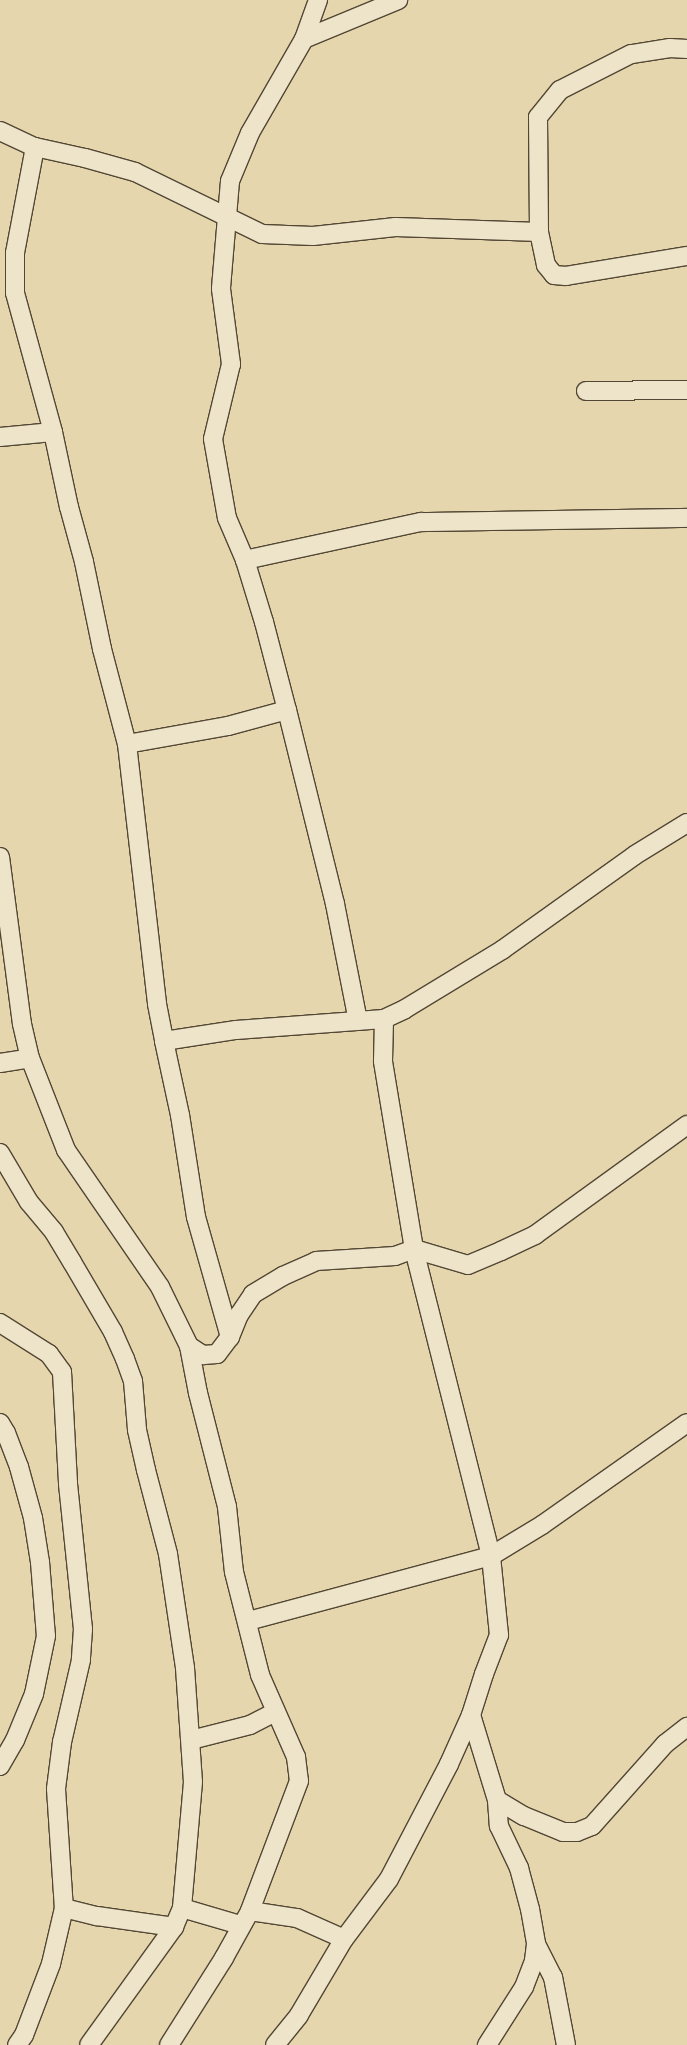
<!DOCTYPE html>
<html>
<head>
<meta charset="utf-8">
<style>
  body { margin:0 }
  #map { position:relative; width:687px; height:2045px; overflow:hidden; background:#e5d6ad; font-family:"Gentium Book Plus",serif }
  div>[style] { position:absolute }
  .roads { filter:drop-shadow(1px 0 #524734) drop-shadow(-1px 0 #524734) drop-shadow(0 1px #524734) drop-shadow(0 -1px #524734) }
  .minor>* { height:18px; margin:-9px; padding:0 9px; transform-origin:9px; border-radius:9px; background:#eee4ca }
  span { translate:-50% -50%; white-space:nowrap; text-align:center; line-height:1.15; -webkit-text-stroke:4px #eee4ca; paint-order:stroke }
</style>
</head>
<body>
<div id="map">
  <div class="roads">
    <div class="minor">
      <div style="left:318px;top:0;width:41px;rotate:109.7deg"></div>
      <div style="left:304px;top:39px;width:108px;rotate:119.9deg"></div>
      <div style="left:250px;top:133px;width:52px;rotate:112.6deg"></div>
      <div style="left:230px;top:181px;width:108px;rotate:94.8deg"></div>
      <div style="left:221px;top:289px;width:76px;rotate:82.4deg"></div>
      <div style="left:231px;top:364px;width:77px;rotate:103.5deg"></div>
      <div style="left:213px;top:439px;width:80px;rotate:80deg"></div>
      <div style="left:227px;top:518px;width:46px;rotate:66.8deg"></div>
      <div style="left:245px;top:560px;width:65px;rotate:73deg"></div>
      <div style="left:264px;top:622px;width:91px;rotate:75.4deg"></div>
      <div style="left:287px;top:710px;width:200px;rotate:76.1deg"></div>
      <div style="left:335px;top:904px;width:119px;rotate:78.9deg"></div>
      <div style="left:304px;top:39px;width:102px;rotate:-22.5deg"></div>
      <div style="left:687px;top:49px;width:17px;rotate:-177deg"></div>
      <div style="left:670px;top:48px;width:39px;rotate:171deg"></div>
      <div style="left:631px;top:54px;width:80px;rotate:153.1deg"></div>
      <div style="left:560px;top:90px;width:35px;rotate:129deg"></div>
      <div style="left:538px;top:117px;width:115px;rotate:89.5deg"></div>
      <div style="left:539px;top:232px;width:34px;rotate:78deg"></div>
      <div style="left:546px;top:265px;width:13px;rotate:51deg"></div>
      <div style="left:554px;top:275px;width:12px;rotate:5deg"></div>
      <div style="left:566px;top:276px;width:123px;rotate:-9.4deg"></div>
      <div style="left:0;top:131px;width:38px;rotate:25deg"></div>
      <div style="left:35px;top:147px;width:51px;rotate:12.4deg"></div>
      <div style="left:85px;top:158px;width:52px;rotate:15.6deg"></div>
      <div style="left:135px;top:172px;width:141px;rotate:26deg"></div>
      <div style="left:262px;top:234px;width:51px;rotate:2.2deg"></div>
      <div style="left:313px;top:236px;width:83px;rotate:-6.2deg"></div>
      <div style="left:396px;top:227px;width:143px;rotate:2deg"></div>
      <div style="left:35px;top:147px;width:108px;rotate:100.7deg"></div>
      <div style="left:15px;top:253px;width:40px;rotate:90deg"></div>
      <div style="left:15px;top:293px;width:144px;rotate:74.7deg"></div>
      <div style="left:53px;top:432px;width:77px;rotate:78deg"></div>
      <div style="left:69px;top:507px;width:57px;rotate:74.7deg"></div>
      <div style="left:84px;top:562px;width:89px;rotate:78.3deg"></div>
      <div style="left:102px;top:649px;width:98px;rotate:75.3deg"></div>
      <div style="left:127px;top:744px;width:262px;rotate:83.4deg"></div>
      <div style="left:157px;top:1004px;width:38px;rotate:79deg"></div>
      <div style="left:164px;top:1041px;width:76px;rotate:77.8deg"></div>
      <div style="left:180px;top:1115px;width:103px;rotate:81.1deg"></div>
      <div style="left:196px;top:1217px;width:125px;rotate:74.2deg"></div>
      <div style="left:586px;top:391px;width:101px;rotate:-0.6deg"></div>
      <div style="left:0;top:437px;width:53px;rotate:-5.4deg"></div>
      <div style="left:245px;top:560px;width:180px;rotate:-12.2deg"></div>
      <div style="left:421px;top:522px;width:266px;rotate:-0.9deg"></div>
      <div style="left:127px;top:744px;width:103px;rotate:-10.1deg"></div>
      <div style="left:228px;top:726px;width:61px;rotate:-15.2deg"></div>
      <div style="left:0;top:857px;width:168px;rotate:82.5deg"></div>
      <div style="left:22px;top:1024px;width:35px;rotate:77deg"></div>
      <div style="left:30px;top:1058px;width:99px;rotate:68.6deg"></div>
      <div style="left:66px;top:1150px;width:166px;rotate:55.5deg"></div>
      <div style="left:160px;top:1287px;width:66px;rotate:63.8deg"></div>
      <div style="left:189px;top:1346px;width:48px;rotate:79.2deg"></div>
      <div style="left:198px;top:1393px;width:118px;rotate:75.7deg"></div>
      <div style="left:227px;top:1507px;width:65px;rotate:83.9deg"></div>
      <div style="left:234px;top:1572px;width:106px;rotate:75.8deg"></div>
      <div style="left:260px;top:1675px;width:90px;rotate:66.3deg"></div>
      <div style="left:296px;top:1757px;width:24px;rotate:83deg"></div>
      <div style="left:299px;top:1781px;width:139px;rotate:110.7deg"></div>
      <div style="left:250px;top:1911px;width:54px;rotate:119deg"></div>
      <div style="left:224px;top:1958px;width:103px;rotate:122.3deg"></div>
      <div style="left:164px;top:1041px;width:73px;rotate:-8.7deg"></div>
      <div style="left:236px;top:1030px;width:148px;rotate:-4.3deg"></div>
      <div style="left:384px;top:1019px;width:23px;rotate:-25deg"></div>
      <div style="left:405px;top:1009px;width:114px;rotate:-31.3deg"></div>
      <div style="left:502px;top:950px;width:163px;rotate:-35.5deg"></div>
      <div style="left:635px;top:855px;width:61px;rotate:-31.6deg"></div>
      <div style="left:0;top:1063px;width:30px;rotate:-9deg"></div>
      <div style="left:0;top:1153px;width:57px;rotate:59.4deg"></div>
      <div style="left:29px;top:1202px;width:39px;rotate:50deg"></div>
      <div style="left:54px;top:1232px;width:35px;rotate:59deg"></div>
      <div style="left:72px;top:1262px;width:81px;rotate:59.6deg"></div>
      <div style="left:113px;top:1332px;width:30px;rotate:66deg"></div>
      <div style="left:125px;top:1359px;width:23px;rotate:70deg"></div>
      <div style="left:133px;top:1381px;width:49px;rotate:85.3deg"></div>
      <div style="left:137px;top:1430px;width:41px;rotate:77.3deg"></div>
      <div style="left:146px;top:1470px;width:87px;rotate:75.3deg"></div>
      <div style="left:168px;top:1554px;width:115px;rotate:81.5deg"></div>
      <div style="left:185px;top:1668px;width:114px;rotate:86deg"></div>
      <div style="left:193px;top:1782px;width:126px;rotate:95deg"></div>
      <div style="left:182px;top:1908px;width:21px;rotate:113deg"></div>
      <div style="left:174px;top:1927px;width:145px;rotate:125.8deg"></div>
      <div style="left:0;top:1323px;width:58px;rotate:32.3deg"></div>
      <div style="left:49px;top:1354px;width:22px;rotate:54deg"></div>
      <div style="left:62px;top:1372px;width:112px;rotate:86.9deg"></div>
      <div style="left:68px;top:1484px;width:146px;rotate:84.1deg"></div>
      <div style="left:83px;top:1629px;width:31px;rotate:94deg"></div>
      <div style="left:81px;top:1660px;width:84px;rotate:103deg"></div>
      <div style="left:62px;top:1742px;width:47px;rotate:97.3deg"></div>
      <div style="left:56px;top:1789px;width:119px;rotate:86.2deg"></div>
      <div style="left:64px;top:1908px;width:57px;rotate:103.1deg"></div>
      <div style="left:51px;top:1964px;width:76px;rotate:110.8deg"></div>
      <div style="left:24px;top:2035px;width:12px;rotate:125deg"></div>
      <div style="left:189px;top:1346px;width:17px;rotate:33deg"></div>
      <div style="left:203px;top:1355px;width:14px;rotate:-4deg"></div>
      <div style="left:217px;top:1354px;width:21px;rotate:-53deg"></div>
      <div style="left:230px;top:1337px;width:24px;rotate:-68deg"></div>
      <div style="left:239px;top:1315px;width:25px;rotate:-56deg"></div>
      <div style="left:253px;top:1294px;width:35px;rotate:-31deg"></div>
      <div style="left:283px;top:1276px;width:36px;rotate:-24deg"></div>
      <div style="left:316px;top:1261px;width:79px;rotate:-3.6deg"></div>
      <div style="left:395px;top:1256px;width:20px;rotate:-20deg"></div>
      <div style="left:414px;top:1249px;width:56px;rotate:16.5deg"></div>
      <div style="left:468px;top:1265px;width:36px;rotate:-23deg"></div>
      <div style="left:501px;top:1251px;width:38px;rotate:-25deg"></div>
      <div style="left:535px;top:1235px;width:188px;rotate:-35.9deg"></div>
      <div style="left:0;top:1423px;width:12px;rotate:59deg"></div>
      <div style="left:6px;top:1433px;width:36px;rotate:69deg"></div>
      <div style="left:19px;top:1467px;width:53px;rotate:74.6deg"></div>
      <div style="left:33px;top:1518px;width:45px;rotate:81deg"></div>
      <div style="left:40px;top:1562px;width:74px;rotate:85.4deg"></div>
      <div style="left:46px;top:1636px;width:59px;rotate:101.7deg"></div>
      <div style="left:34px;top:1694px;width:50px;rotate:112.4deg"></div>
      <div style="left:15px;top:1740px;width:30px;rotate:120deg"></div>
      <div style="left:248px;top:1621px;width:252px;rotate:-15deg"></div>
      <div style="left:491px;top:1556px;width:60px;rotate:-31.3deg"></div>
      <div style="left:542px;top:1525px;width:177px;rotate:-35.1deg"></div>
      <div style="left:471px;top:1715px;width:89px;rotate:73deg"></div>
      <div style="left:497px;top:1800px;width:26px;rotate:86deg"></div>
      <div style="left:499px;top:1826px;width:47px;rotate:64.5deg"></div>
      <div style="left:519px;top:1868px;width:42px;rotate:75deg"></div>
      <div style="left:530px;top:1909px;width:36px;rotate:80deg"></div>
      <div style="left:536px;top:1944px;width:17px;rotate:97deg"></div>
      <div style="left:534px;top:1961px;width:28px;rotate:111deg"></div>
      <div style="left:524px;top:1987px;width:69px;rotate:122.5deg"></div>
      <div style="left:191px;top:1740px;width:61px;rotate:-14.3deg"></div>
      <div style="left:250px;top:1725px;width:29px;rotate:-27deg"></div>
      <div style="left:497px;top:1800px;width:31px;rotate:31deg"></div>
      <div style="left:524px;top:1816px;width:42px;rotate:22.3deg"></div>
      <div style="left:563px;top:1832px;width:14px"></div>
      <div style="left:577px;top:1832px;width:16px;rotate:-22deg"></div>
      <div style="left:592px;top:1826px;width:110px;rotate:-48.3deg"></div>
      <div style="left:665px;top:1744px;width:28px;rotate:-38deg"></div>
      <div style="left:64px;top:1908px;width:34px;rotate:14deg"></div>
      <div style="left:97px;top:1916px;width:78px;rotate:8.1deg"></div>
      <div style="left:182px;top:1908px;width:60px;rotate:16.3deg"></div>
      <div style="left:250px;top:1911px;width:48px;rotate:8.5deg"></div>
      <div style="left:297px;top:1918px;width:51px;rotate:24.1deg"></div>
      <div style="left:536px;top:1944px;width:37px;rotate:63deg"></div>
      <div style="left:553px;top:1977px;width:69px;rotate:79.2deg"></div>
      <div style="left:275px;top:2045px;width:38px;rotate:-51deg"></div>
      <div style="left:299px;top:2015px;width:88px;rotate:-59.4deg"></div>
      <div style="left:344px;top:1939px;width:75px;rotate:-53.1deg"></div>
      <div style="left:389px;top:1879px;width:130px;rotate:-62.4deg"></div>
      <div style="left:449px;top:1764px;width:54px;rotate:-65.8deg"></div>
      <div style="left:471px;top:1715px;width:43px;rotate:-72.4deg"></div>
      <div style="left:484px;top:1674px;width:42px;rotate:-69deg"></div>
      <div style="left:499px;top:1635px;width:79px;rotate:-95.8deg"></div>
      <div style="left:491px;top:1556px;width:317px;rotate:-104.1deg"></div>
      <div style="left:414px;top:1249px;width:191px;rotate:-99.4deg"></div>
      <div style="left:383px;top:1061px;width:42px;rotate:-88.6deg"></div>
    </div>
  </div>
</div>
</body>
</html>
